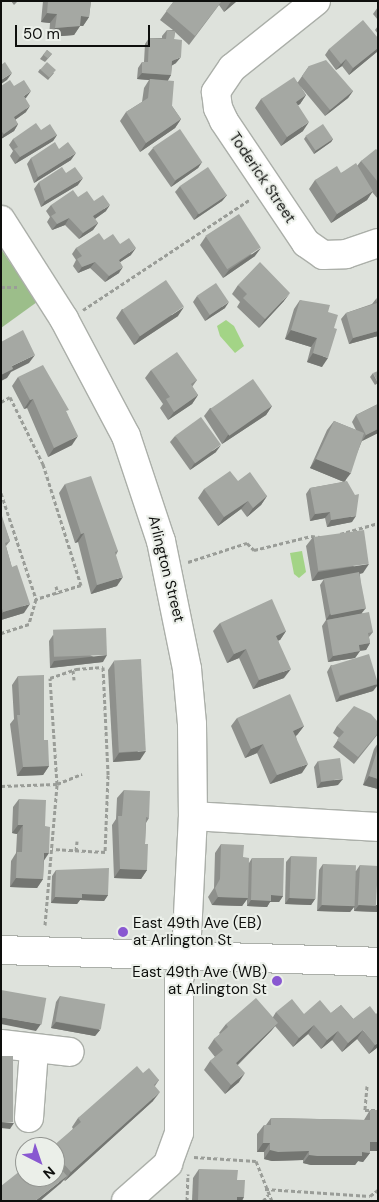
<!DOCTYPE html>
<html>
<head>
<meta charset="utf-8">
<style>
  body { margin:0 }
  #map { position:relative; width:379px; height:1202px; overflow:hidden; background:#dee2dc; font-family:"DM Sans",sans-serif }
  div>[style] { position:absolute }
  .green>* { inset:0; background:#9cbe8a }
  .water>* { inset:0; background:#a3d486 }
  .path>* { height:3px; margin-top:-1.5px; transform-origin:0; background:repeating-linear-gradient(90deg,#9a9d98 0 4px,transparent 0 6.5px) }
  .roads { filter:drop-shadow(1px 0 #abafa9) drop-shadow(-1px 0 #abafa9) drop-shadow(0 1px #abafa9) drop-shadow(0 -1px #abafa9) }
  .minor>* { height:28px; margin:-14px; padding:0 14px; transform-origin:14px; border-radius:14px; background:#fff }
  .wall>* { inset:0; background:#8e908c }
  .shaded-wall>* { inset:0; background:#747672 }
  .building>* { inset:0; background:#a5a8a3; transform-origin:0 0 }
  .dots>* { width:14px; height:14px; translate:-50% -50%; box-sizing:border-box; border:2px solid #ebefe9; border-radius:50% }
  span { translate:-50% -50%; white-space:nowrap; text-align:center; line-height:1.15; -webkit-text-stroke:4px #ebefe9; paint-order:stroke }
  .street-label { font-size:15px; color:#0e0f0d }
  .poi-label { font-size:15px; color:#0e0f0d }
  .left { translate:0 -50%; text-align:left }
  .right { translate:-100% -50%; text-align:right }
  .frame { position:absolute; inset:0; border:2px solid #0e0f0d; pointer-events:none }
  .north { position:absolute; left:15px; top:1137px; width:50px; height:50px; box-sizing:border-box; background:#ebefe9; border:1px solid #939591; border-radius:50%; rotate:139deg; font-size:14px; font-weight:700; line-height:20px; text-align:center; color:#0e0f0d }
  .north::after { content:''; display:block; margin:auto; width:18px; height:22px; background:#8958d1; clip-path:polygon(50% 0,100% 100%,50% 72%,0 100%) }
  .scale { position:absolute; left:15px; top:25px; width:135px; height:22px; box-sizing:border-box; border:2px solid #0e0f0d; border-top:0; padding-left:6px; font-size:15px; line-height:18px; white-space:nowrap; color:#0e0f0d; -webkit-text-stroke:4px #ebefe9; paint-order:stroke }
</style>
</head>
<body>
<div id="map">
  <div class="green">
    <div style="clip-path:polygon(1px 249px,37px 302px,1px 328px)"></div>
  </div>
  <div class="water">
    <div style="clip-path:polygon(226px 320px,234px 326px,244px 346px,235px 353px,220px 336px,217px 326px)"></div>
    <div style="clip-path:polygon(302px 551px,306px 572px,299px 578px,294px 574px,290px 553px)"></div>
  </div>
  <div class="path">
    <div style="left:1px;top:287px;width:16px"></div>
    <div style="left:83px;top:310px;width:201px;rotate:-33.5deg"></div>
    <div style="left:1px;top:402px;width:10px;rotate:-29deg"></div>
    <div style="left:10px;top:397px;width:75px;rotate:63.8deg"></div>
    <div style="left:43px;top:464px;width:127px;rotate:72.6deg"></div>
    <div style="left:81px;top:585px;width:47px;rotate:162.7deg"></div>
    <div style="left:1px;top:493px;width:112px;rotate:71.7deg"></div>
    <div style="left:36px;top:599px;width:26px;rotate:106deg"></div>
    <div style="left:29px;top:624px;width:29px;rotate:162deg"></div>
    <div style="left:340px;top:534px;width:40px;rotate:-16deg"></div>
    <div style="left:188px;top:562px;width:62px;rotate:-17.9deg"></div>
    <div style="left:247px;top:543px;width:10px;rotate:45deg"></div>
    <div style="left:254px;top:550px;width:59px;rotate:-13.8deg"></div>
    <div style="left:311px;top:536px;width:9px;rotate:6deg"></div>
    <div style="left:56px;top:586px;width:8px;rotate:76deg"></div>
    <div style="left:73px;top:670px;width:10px;rotate:84deg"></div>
    <div style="left:1px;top:786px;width:56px;rotate:-2deg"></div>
    <div style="left:57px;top:784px;width:27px;rotate:-22deg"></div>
    <div style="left:76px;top:851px;width:10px;rotate:-84deg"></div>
    <div style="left:45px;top:925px;width:142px;rotate:-85.1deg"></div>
    <div style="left:57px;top:784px;width:106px;rotate:-93.8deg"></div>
    <div style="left:50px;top:678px;width:28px;rotate:-19deg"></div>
    <div style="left:76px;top:669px;width:27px;rotate:-4deg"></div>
    <div style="left:103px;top:667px;width:108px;rotate:87.3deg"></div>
    <div style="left:108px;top:775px;width:77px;rotate:92.2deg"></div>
    <div style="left:105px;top:852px;width:53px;rotate:-176.8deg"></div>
    <div style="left:367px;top:1086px;width:24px;rotate:95deg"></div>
    <div style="left:365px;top:1110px;width:13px"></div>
    <div style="left:194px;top:1157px;width:62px;rotate:3.7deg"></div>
    <div style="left:256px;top:1161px;width:43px;rotate:68.2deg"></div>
    <div style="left:265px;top:1189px;width:105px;rotate:3.8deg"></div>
    <div style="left:370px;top:1196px;width:10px;rotate:-37deg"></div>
    <div style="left:187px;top:1201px;width:27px;rotate:-88deg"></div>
    <div style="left:263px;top:1201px;width:8px;rotate:-50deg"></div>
  </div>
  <div class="roads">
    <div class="minor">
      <div style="left:316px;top:1px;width:107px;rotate:141.4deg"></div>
      <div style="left:232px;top:68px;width:29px;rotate:124deg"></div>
      <div style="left:216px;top:92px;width:16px;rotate:83deg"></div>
      <div style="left:218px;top:108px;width:14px;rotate:65deg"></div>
      <div style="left:224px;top:121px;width:147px;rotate:56.1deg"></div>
      <div style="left:306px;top:243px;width:21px;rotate:35deg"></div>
      <div style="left:323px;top:255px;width:23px;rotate:-2deg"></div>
      <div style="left:346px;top:254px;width:34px;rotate:-19deg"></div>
      <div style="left:1px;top:220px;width:117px;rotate:57.5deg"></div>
      <div style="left:64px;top:319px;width:132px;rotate:62.1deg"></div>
      <div style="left:126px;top:436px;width:111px;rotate:71.6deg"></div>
      <div style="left:161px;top:541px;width:131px;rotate:78.5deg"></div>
      <div style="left:187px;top:669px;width:55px;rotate:84.8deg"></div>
      <div style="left:192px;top:724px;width:92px;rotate:89.4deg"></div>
      <div style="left:193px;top:816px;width:139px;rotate:92.9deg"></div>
      <div style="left:186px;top:955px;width:25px;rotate:106deg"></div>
      <div style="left:179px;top:979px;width:154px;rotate:90deg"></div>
      <div style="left:179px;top:1133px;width:33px;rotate:110deg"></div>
      <div style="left:168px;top:1164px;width:56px;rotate:138.6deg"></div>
      <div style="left:193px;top:816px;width:185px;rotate:3.4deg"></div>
      <div style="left:1px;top:950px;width:377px;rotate:1.8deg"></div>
      <div style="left:1px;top:1044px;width:69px;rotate:6.6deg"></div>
      <div style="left:29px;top:1118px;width:68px;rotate:-85.8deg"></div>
    </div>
  </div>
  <div class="wall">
    <div style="clip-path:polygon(11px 1px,18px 1px,14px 5px)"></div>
    <div style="clip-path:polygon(43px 1px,91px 1px,89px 17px,83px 26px,80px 26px,74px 35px,49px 37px,50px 23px,41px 22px)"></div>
    <div style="clip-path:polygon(174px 1px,237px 1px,224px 12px,219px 5px,189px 45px,175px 32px,174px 39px,176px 63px,172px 65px,171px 75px,168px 80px,172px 106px,181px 119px,175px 128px,140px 152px,120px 121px,126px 112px,142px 102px,144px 88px,149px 80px,137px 79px,138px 68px,142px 62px,144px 62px,145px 44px,149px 38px,162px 38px,162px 36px,167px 30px,173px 30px,160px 20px)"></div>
    <div style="clip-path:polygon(378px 7px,378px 20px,373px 14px)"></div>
    <div style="clip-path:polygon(378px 26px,378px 34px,375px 30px)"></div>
    <div style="clip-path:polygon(378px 38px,378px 51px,349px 75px,342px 66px,336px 70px,325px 55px,329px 49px)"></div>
    <div style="clip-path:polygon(47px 50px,52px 54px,45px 62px,40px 59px)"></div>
    <div style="clip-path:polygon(309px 66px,353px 91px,348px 98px,325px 116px,300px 86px,306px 95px,300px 104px,298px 105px,303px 131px,281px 146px,255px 108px,261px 99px,298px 82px)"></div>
    <div style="clip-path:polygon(40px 69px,54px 73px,48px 80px,38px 72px)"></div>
    <div style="clip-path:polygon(1px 86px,14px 86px,26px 98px,25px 98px,26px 112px,15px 120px,18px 124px,14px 131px,1px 139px)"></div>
    <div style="clip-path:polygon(41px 130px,57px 135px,53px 141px,15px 164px,10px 156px,13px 151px,9px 145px,13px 139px)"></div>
    <div style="clip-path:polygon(306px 136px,333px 139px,331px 142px,314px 154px,304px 139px)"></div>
    <div style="clip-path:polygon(153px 148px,202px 162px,198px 168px,171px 187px,148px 154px)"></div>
    <div style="clip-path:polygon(59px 149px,71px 160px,34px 183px,27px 164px,31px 158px)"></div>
    <div style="clip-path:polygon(378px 151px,378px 199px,372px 192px,367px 200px,331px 223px,309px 189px,315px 180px,341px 173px,357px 166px,361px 161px)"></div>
    <div style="clip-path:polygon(66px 173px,78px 185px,41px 207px,34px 189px,39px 182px)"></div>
    <div style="clip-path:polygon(180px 186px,227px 195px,222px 201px,194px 220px,175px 192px)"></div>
    <div style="clip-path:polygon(94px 201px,106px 211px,95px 219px,98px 223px,93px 230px,79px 239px,65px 225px,52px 230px,47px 222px,50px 217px,46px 211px,51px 205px)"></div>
    <div style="clip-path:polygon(206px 236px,255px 256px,223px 278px,200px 245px)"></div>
    <div style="clip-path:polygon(104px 240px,120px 244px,131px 255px,120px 262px,119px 273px,105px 282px,90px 268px,78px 273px,73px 266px,76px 260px,72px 254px,76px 248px)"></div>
    <div style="clip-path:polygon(238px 285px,284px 301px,259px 328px,237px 307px,240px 302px,232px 294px)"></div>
    <div style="clip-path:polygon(197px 296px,225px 308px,205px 321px,193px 302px)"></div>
    <div style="clip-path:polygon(378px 298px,378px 336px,349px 344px,341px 319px,346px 313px,372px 304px,376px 299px)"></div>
    <div style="clip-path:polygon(300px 300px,328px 312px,322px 367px,307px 362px,311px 347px,285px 339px,294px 309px)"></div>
    <div style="clip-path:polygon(122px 309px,178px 316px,134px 345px,116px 318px)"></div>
    <div style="clip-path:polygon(151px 370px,197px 380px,192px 387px,198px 395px,192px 404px,168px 420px,160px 408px,163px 404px,145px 378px)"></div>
    <div style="clip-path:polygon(373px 373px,378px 383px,375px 385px,370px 377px)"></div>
    <div style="clip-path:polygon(18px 377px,67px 413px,72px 445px,48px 457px,27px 408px,24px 409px,12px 386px)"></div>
    <div style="clip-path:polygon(378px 404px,378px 433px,362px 441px,345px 482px,352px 522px,327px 527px,325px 518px,310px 521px,306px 494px,310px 488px,344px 482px,310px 468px,327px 430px,334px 421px,356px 430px,352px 422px,356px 415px)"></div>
    <div style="clip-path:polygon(272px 406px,266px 415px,222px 444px,204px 416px,210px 408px)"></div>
    <div style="clip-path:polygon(175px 436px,216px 452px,190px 470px,170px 442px)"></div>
    <div style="clip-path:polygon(238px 481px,267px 496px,261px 505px,247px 517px,241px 509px,218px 526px,198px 498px,204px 489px)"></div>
    <div style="clip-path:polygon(65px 484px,118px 551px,116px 555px,117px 586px,91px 594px,78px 542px,75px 543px,59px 493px)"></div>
    <div style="clip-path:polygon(1px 516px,10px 541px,6px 546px,24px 613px,1px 620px)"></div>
    <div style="clip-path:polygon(313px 537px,363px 573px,360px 574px,362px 613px,373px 632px,369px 637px,370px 643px,366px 650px,360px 651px,355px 658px,328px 662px,322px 626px,326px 620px,320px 585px,324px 579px,312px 581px,306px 546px)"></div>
    <div style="clip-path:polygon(220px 623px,286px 631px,280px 640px,278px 640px,284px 678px,253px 689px,239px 658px,227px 663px,213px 631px)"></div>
    <div style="clip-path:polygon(53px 635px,103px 662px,50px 668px,49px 641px)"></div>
    <div style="clip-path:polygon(114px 661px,140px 760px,113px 762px,108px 670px)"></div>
    <div style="clip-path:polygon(331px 665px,378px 685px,373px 691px,336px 702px,327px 672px)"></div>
    <div style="clip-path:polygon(18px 676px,44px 740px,49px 766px,43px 775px,17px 776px,10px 724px,14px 719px,12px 685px)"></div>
    <div style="clip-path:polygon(237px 718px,304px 726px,297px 735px,296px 736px,302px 773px,270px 784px,257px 753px,245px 758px,231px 726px)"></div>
    <div style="clip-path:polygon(378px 722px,378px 734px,354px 764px,333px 747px,339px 738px,333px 733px,337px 726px)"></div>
    <div style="clip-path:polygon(378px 743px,378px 789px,363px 785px,374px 749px)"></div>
    <div style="clip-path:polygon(318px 761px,338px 785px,317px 788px,314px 767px)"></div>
    <div style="clip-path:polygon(124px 790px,149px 818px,146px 823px,145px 844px,147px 870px,141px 879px,114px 878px,112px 825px,116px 819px,117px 798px)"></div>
    <div style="clip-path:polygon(19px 799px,44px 861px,43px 879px,37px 888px,10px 887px,11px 861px,16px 853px,17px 834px,12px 833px,13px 807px)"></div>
    <div style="clip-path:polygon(221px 844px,243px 857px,249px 863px,252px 858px,283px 896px,279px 902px,270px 902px,267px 907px,247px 906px,247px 899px,242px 906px,212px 905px,208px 897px,214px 888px,215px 853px)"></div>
    <div style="clip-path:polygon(291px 856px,315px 899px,311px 905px,285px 904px,286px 862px)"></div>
    <div style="clip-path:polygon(323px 864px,356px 871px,360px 865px,378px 912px,354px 911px,354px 906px,350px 912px,317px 911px,319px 870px)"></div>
    <div style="clip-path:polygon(56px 870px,108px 895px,104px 901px,80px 900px,77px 904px,51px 903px,52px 876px)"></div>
    <div style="clip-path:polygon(60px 996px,100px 1030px,95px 1036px,51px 1028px,56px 1002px)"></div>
    <div style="clip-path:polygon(341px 1005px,378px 1047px,369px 1054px,357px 1039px,342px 1052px,332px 1040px,321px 1049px,308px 1034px,293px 1047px,275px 1026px,271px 1031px,238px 1065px,239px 1082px,225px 1094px,204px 1070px,210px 1061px,215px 1057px,208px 1048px,214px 1039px,220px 1034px,219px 1033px,226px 1024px,273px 1017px,276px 1012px,304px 1014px,331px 1013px)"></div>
    <div style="clip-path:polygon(143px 1073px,159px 1080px,155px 1086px,153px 1101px,65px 1181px,64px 1180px,60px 1184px,55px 1177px,55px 1147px,73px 1129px,72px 1127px,78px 1118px)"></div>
    <div style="clip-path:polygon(370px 1110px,370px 1153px,363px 1162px,358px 1161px,355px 1165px,311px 1165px,303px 1163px,303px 1160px,272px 1161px,264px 1159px,264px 1152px,257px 1152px,257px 1134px,264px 1125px,266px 1125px,271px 1118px,364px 1120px)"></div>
    <div style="clip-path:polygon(199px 1169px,237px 1180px,242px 1201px,192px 1201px,193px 1178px)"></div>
  </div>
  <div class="shaded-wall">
    <div style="clip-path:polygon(232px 1px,237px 1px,224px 12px,230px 3px)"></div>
    <div style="clip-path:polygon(47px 13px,57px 14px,50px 23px,41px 22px)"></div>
    <div style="clip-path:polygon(81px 16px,89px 17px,83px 26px,75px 25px)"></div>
    <div style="clip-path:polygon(80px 26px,74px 35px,49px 37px,55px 28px)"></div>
    <div style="clip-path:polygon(378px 48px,378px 51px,349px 75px,353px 68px)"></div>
    <div style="clip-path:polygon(181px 57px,176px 63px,168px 68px,172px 61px)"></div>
    <div style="clip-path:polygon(346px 59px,342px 66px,336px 70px,341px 64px)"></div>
    <div style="clip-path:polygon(12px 73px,7px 80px,1px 84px,1px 80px)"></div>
    <div style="clip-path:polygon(142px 73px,171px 75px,167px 82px,150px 79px,149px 80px,137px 79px)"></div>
    <div style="clip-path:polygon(31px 91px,26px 98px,19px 102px,24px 96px)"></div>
    <div style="clip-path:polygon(353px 91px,348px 98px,325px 116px,330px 110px)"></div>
    <div style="clip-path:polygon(306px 95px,300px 104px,289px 111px,296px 102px)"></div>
    <div style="clip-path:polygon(30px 106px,26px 112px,9px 124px,14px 117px)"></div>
    <div style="clip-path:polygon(181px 119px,175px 128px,140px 152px,146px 143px)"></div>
    <div style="clip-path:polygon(309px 122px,303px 131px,281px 146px,287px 137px)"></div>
    <div style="clip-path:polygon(18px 124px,14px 131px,1px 139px,4px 134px)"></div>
    <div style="clip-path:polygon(57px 135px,53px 141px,15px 164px,20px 157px)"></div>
    <div style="clip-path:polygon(333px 139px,331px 142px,314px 154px,316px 150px)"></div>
    <div style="clip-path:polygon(76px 153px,71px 160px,34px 183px,38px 177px)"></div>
    <div style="clip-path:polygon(202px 162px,198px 168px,171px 187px,176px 180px)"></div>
    <div style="clip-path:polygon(83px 178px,78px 185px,41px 207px,45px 201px)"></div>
    <div style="clip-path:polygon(373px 191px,367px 200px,331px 223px,337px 214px)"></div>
    <div style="clip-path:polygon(227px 195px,222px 201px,194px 220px,198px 214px)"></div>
    <div style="clip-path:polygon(110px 205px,106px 211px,89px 223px,93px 216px)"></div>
    <div style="clip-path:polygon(69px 218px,65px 225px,52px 230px,57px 224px)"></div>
    <div style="clip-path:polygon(98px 223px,93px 230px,79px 239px,83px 233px)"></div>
    <div style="clip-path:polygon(136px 248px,131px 255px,114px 266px,119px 260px)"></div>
    <div style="clip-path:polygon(261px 248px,255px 256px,223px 278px,229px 270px)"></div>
    <div style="clip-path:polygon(95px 262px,90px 268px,78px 273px,82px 267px)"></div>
    <div style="clip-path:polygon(123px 267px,119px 273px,105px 282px,109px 276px)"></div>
    <div style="clip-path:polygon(290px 293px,284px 301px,259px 328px,265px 319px)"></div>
    <div style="clip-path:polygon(229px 302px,225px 308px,205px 321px,210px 315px)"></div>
    <div style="clip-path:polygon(184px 307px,178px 316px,134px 345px,140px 336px)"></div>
    <div style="clip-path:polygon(291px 330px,317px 338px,311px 347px,285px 339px)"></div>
    <div style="clip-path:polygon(378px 331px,378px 336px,349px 344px,353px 338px)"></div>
    <div style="clip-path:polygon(313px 353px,328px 358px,322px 367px,307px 362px)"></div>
    <div style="clip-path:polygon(35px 355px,29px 363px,11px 372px,7px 378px,1px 381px,1px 375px,12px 366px)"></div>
    <div style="clip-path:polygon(198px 395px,192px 404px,168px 420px,174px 412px)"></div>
    <div style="clip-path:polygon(33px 399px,27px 408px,24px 409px,30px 400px)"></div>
    <div style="clip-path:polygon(272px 406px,266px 415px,222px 444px,228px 435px)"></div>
    <div style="clip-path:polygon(378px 429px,378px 433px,362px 441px,366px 435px)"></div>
    <div style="clip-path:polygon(78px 436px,72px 445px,48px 457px,54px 448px)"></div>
    <div style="clip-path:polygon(221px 445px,216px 452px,190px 470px,194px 464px)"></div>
    <div style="clip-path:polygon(316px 459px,351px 473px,344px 482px,310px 468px)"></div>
    <div style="clip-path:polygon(267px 496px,261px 505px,247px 517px,253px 508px)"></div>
    <div style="clip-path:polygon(248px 501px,241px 509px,218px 526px,224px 517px)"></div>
    <div style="clip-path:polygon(330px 512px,325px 518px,310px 521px,315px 514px)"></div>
    <div style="clip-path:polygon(356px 516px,352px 522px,327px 527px,331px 520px)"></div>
    <div style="clip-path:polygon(84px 533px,78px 542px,75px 543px,81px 534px)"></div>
    <div style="clip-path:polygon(369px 564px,363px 573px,312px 581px,318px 572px)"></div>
    <div style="clip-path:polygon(123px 577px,117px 586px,91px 594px,97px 585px)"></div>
    <div style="clip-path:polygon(30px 604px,24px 613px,1px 620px,1px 615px,3px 612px)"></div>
    <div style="clip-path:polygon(366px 608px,361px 614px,326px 620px,330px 614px)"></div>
    <div style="clip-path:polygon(286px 631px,280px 640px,270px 644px,276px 636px)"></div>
    <div style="clip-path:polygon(370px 643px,366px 650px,354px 651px,359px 645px)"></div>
    <div style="clip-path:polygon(246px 649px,239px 658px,227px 663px,234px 654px)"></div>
    <div style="clip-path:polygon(360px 651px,355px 658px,328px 662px,333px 656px)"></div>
    <div style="clip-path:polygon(107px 655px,103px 662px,50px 668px,54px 661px)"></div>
    <div style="clip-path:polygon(291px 669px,284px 678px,253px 689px,259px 680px)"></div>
    <div style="clip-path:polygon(378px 684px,373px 691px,336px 702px,340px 696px)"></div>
    <div style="clip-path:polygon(304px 726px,297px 735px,287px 739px,293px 731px)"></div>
    <div style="clip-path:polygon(263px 744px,257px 753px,245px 758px,251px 749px)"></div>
    <div style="clip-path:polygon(146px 751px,140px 760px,113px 762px,119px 753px)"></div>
    <div style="clip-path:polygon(308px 764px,302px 773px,270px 784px,277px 775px)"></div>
    <div style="clip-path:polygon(49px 766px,43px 775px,17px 776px,23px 767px)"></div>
    <div style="clip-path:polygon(369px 776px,378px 779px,378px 789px,363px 785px)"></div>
    <div style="clip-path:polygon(343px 779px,338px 785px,317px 788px,321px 782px)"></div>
    <div style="clip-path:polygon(18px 825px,23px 825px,17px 834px,12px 833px)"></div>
    <div style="clip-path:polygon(44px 853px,49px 853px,43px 862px)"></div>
    <div style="clip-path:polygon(120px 869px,147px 870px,141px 879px,114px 878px)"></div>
    <div style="clip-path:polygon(16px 878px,43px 879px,37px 888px,10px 887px)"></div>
    <div style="clip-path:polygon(82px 894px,108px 895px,104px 901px,80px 900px,77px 904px,51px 903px,55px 897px)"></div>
    <div style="clip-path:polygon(271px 895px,283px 896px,279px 902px,270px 902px,267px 907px,247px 906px,251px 900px)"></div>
    <div style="clip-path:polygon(218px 897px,248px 898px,242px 906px,212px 905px)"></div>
    <div style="clip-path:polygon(289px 898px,315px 899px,311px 905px,285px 904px)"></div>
    <div style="clip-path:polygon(322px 905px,355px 906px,350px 912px,317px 911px)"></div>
    <div style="clip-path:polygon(359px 905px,378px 905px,378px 912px,354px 911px)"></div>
    <div style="clip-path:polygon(1px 1017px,41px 1024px,36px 1031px,1px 1024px)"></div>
    <div style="clip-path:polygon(56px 1022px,100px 1030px,95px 1036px,51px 1028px)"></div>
    <div style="clip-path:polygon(278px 1023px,271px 1031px,230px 1072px,236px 1063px)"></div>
    <div style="clip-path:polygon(314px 1025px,308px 1034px,293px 1047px,299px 1038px)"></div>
    <div style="clip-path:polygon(363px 1030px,357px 1039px,342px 1052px,348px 1043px)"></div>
    <div style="clip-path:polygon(338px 1031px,332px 1040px,321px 1049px,327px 1040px)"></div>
    <div style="clip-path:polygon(378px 1043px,378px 1047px,369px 1054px,375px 1045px)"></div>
    <div style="clip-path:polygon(245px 1073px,239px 1082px,225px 1094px,231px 1085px)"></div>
    <div style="clip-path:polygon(160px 1092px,153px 1101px,65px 1181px,71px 1172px)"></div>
    <div style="clip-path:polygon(1px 1122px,14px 1123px,10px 1129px,1px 1128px)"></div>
    <div style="clip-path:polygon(370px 1142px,378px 1142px,378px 1151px,363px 1151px)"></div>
    <div style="clip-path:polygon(263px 1143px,270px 1143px,264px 1152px,257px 1152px)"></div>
    <div style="clip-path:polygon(270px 1150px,309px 1151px,303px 1160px,272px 1161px,264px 1159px)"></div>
    <div style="clip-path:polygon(362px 1152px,370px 1153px,363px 1162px,358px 1161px,355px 1165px,311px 1165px,303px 1163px,309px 1155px)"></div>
    <div style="clip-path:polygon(67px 1176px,60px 1184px,40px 1201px,35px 1201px)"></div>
    <div style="clip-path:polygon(237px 1197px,244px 1197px,242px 1201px,234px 1201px)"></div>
  </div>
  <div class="building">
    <div style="clip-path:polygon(48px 1px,91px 1px,89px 17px,81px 16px,80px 26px,55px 28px,57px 14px,47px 13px)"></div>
    <div style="clip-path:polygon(174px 1px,220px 1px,221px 2px,195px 36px,166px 11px)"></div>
    <div style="clip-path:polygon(363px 20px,378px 38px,378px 48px,353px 68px,346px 59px,341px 64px,329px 49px)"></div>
    <div style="clip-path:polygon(167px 30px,175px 31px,174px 39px,182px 40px,181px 57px,172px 61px,171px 75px,142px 73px,142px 62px,148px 62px,149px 38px,166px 39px)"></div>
    <div style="left:47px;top:50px;width:6px;height:6px;rotate:39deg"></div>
    <div style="clip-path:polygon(326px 60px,353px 91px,330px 110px,302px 76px,309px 66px)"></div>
    <div style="clip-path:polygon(5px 62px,12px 73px,1px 80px,1px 65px)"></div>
    <div style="left:47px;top:62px;width:12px;height:10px;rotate:42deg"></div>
    <div style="clip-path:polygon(294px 77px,306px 95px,296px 102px,309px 122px,287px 137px,261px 99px)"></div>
    <div style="clip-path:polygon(150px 79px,174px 81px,172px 106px,181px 119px,146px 143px,126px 112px,148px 98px)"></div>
    <div style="clip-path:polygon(10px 80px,14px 86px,24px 80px,31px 91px,24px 96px,30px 106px,14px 117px,18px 124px,4px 134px,1px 131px,1px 86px)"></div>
    <div style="clip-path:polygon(36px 123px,41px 130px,50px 124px,57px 135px,20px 157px,14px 149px,18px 147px,13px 139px)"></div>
    <div style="left:323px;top:124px;width:18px;height:21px;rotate:56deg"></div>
    <div style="left:180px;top:129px;width:40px;height:33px;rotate:56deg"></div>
    <div style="clip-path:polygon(55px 142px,59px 149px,68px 142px,76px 153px,38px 177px,31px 158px)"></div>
    <div style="clip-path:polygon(376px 149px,378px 151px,378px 182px,361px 161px)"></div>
    <div style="clip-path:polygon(356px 163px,373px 191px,337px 214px,315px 180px,337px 166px,341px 173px)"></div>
    <div style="clip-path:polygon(62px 167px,66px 173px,75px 167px,83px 178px,45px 201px,39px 182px)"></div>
    <div style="left:208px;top:167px;width:34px;height:34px;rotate:56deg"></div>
    <div style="clip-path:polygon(73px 190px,78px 197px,87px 191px,94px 201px,103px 195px,110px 205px,93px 216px,98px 223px,83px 233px,69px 218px,57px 224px,51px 216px,56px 213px,51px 205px)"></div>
    <div style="left:239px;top:214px;width:40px;height:40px;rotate:57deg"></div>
    <div style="clip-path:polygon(99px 233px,104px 240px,113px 234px,120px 244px,129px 238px,136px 248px,119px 260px,123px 267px,109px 276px,95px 262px,82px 267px,77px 259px,82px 256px,76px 248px)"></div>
    <div style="clip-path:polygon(260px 262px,290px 293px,265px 319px,243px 298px,247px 294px,238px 285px)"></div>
    <div style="left:166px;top:280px;width:32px;height:53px;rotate:56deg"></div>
    <div style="left:216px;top:283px;width:23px;height:23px;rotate:56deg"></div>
    <div style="clip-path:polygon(378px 298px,378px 331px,353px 338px,346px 313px,377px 303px,376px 299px)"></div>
    <div style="clip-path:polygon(300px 300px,330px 305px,328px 312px,338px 315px,334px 328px,337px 329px,328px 358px,313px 353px,317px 338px,291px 330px)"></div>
    <div style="clip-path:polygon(23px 330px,35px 355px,12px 366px,13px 369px,1px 375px,1px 342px)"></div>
    <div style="clip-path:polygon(177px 352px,197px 380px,191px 384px,198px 395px,174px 412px,166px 399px,170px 397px,151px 370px)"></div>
    <div style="clip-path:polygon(43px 365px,69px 410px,66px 411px,78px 436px,54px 448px,33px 399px,30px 400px,18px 377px)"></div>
    <div style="clip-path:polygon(378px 371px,378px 381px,377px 381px,373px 373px)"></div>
    <div style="left:253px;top:379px;width:33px;height:52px;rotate:55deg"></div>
    <div style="clip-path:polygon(378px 404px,378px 429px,366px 435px,356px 415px)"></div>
    <div style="left:201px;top:417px;width:34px;height:32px;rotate:54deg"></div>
    <div style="clip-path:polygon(334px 421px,364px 433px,351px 473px,316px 459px)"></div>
    <div style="clip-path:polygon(230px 471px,238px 481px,250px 472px,267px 496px,253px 508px,248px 501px,224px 517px,204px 489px)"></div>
    <div style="clip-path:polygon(91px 476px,118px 551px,115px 552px,123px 577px,97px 585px,84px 533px,81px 534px,65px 484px)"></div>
    <div style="clip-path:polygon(347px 481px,355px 495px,359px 494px,356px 516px,331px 520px,330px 512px,315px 514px,310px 488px)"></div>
    <div style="clip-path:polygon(1px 516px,2px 516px,10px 541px,5px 543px,12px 567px,17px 565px,30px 604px,3px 612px,1px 605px)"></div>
    <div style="left:364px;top:530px;width:34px;height:51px;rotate:82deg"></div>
    <div style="left:359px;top:572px;width:37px;height:36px;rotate:79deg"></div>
    <div style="clip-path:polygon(272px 599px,286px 631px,276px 636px,291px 669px,259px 680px,246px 649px,234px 654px,220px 623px)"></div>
    <div style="clip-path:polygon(369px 612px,373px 632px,368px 633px,370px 643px,359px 645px,360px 651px,333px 656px,327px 620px)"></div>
    <div style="left:106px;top:628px;width:27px;height:53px;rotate:88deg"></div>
    <div style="left:369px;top:654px;width:31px;height:40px;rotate:73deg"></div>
    <div style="left:141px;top:659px;width:92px;height:27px;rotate:87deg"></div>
    <div style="clip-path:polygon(44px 675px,44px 740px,48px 740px,49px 766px,23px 767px,17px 715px,20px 715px,18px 676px)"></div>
    <div style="clip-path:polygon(290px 694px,304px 726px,293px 731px,308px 764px,277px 775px,263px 744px,251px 749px,237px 718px)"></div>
    <div style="clip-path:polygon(354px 706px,371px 714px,378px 722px,378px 733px,358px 757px,337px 740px,344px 732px,337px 726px)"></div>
    <div style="clip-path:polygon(378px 748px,378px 779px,369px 776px)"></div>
    <div style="left:340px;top:758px;width:21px;height:22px;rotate:82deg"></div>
    <div style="clip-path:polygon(124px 790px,150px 791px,149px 818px,146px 817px,145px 844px,148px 844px,147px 870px,120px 869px,118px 816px,122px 816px)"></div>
    <div style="clip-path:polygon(19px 799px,46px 800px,45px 826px,50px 827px,49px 853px,44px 853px,43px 879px,16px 878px,17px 852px,22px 852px,23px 825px,18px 825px)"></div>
    <div style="clip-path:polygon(221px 844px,244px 845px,243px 857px,249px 858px,248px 898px,218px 897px,215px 888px,220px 879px)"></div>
    <div style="left:291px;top:856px;width:26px;height:42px;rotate:2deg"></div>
    <div style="clip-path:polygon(252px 858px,284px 858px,283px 896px,271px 895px,271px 901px,251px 900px)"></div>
    <div style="left:323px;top:864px;width:33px;height:41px;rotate:2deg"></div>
    <div style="left:360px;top:865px;width:18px;height:40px;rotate:3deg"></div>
    <div style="clip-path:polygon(109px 868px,108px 895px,82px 894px,82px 898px,55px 897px,56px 870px)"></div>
    <div style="left:1px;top:990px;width:46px;height:27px;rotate:10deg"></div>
    <div style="left:60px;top:996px;width:46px;height:26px;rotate:10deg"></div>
    <div style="clip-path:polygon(256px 998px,278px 1023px,236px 1063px,245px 1073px,231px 1085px,210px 1061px,223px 1050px,214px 1039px,228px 1027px,226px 1024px)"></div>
    <div style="clip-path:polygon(292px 999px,304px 1014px,320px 1000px,331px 1013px,341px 1005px,353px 1019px,370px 1006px,376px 1014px,378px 1012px,378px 1043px,375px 1045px,363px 1030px,348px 1043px,338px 1031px,327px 1040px,314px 1025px,299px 1038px,276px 1012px)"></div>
    <div style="left:1px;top:1056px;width:12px;height:66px"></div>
    <div style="clip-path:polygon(137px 1066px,143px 1073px,149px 1068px,159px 1080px,154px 1085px,160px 1092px,71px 1172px,55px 1154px,55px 1147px,52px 1147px,81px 1122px,78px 1118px)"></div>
    <div style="clip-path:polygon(370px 1110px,378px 1110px,378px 1142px,370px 1142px,370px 1153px,362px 1152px,362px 1156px,317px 1156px,309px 1155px,309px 1151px,278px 1152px,270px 1150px,270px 1143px,263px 1143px,264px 1125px,271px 1125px,271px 1118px,370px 1120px)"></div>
    <div style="clip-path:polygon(55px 1162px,67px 1176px,35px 1201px,1px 1201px,1px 1186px,25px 1167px,25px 1177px,55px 1177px)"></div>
    <div style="clip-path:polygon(199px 1169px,238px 1170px,237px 1180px,245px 1180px,244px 1197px,237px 1197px,237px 1201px,198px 1201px)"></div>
  </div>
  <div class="dots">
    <div style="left:123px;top:932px;background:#8958d1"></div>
    <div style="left:277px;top:981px;background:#8958d1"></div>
  </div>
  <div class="street-label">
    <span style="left:262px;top:178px;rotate:56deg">Toderick Street</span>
    <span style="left:166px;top:569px;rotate:76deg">Arlington Street</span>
  </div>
  <div class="poi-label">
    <span class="left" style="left:133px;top:932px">East 49th Ave (EB)<br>at Arlington St</span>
    <span class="right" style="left:267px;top:981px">East 49th Ave (WB)<br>at Arlington St</span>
  </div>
  <div class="frame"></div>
  <div class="north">N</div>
  <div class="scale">50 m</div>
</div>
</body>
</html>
